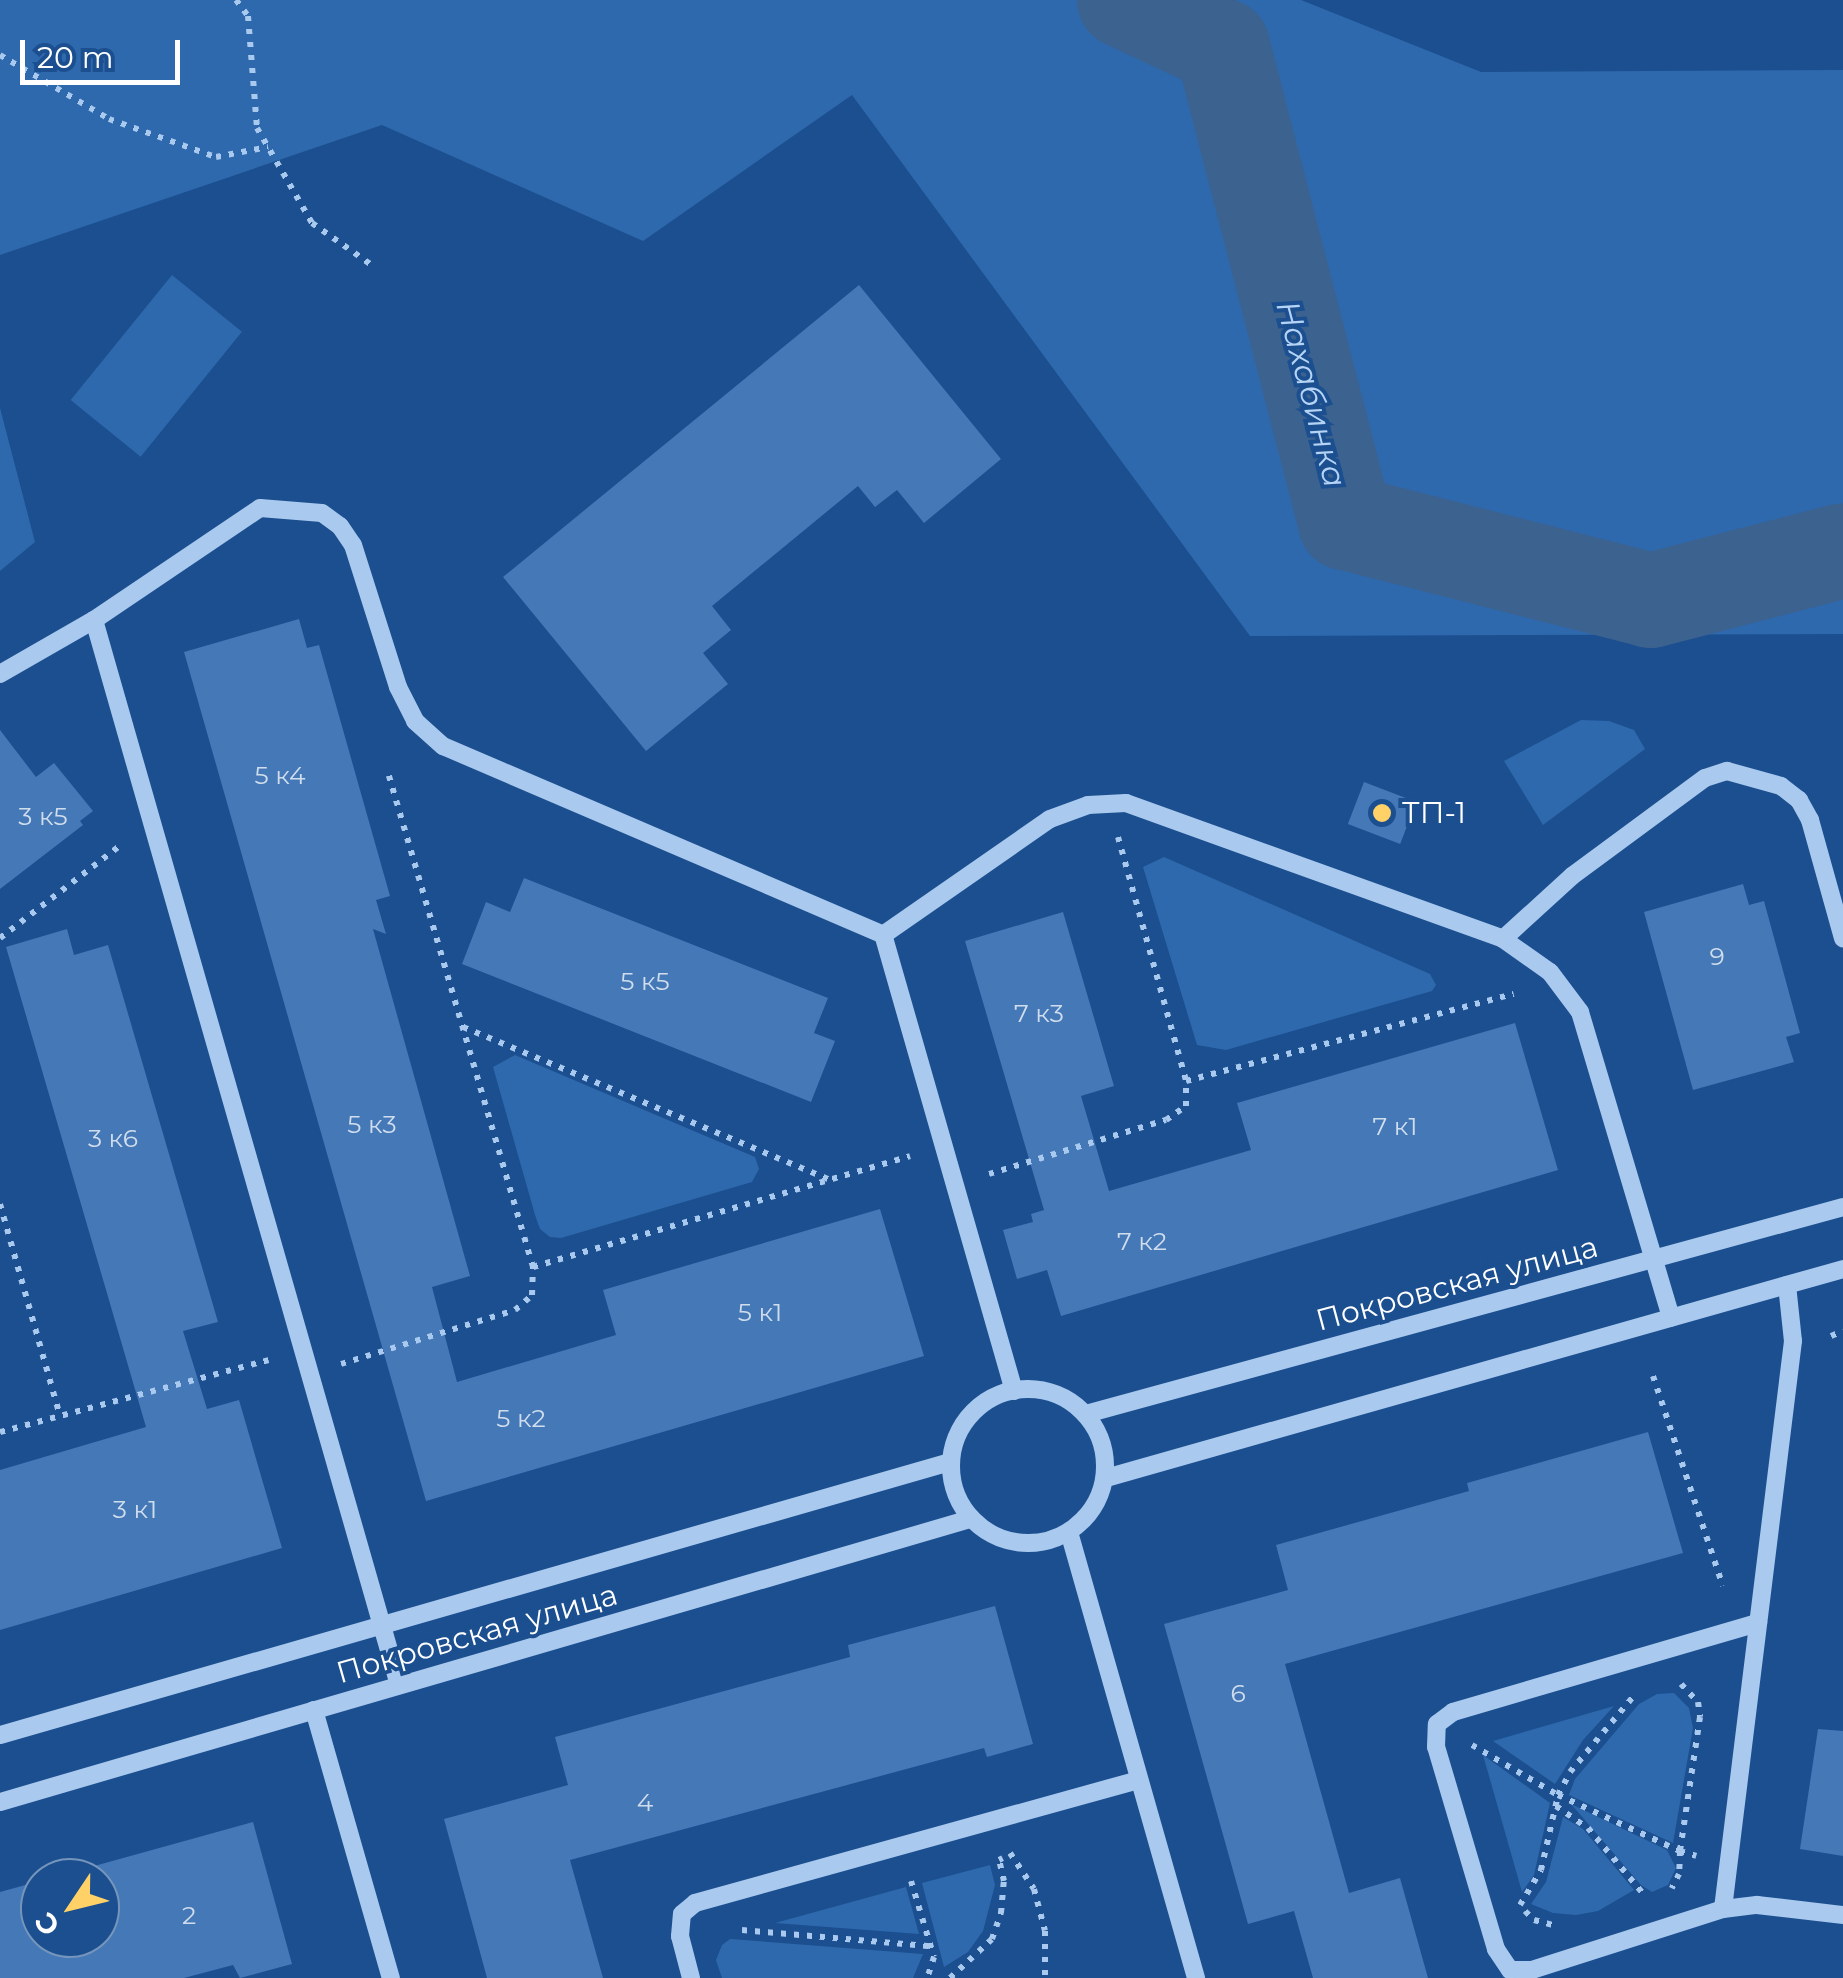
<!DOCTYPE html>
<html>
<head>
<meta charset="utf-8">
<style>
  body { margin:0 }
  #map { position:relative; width:1843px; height:1978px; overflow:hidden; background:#1b4f8f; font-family:Montserrat,sans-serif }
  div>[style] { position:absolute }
  .green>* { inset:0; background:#2e69ad; transform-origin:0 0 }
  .river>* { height:95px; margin:-47.5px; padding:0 47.5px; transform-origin:47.5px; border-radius:47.5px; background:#3c6290 }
  .building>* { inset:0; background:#4478b7; transform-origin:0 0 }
  .path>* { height:6px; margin-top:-3px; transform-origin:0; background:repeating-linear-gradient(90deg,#a9c9ee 0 5px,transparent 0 13px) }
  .minor>* { height:18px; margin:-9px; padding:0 9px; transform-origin:9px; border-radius:9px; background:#a9c9ee }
  .minor>.ring { margin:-9px; padding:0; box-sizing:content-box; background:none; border:18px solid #a9c9ee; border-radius:50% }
  .dots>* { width:28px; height:28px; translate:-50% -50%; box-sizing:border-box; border:5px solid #1b4f8f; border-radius:50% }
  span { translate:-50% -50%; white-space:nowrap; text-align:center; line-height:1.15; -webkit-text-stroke:8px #1b4f8f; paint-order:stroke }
  .number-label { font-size:25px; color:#d0dded }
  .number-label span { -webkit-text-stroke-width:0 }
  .poi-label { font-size:30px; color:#fff }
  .left { translate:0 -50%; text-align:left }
  .street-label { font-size:30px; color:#fff }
  .water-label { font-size:32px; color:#b5d3f5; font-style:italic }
  .north { position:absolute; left:20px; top:1858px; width:100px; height:100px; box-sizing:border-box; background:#1b4f8f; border:2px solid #7695bc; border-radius:50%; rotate:235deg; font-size:28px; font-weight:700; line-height:40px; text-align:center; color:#fff }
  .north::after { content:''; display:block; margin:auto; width:35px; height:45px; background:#ffd166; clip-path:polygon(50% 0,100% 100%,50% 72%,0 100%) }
  .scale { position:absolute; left:20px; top:40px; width:160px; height:45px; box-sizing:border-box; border:5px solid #fff; border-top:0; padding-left:12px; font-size:30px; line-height:35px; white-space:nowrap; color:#fff; -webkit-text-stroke:8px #1b4f8f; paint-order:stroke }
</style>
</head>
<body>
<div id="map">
  <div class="green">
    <div style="clip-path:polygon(0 0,1301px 0,1481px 72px,1843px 70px,1843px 634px,1250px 636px,852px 95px,643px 241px,382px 125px,0 255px)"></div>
    <div style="left:172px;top:275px;width:90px;height:161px;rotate:39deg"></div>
    <div style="clip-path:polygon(0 408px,35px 542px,0 571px)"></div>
    <div style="clip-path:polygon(1581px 720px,1609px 721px,1634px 730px,1645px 749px,1543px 825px,1504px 761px)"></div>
    <div style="clip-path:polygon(1164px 857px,1430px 974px,1436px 985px,1432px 991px,1226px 1050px,1197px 1045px,1143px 867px)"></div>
    <div style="clip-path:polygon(515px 1055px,755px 1157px,759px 1169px,752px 1182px,561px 1238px,550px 1237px,540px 1229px,535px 1215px,493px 1067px)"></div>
    <div style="clip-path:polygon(1674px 1693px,1689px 1708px,1693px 1728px,1673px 1843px,1569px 1795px,1575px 1779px,1639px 1704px,1657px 1694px)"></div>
    <div style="clip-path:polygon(1614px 1706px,1583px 1740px,1555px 1784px,1493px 1741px)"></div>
    <div style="clip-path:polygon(1483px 1755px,1550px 1803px,1534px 1875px,1522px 1892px)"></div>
    <div style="clip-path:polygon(1571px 1804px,1667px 1850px,1676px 1868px,1668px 1885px,1652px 1892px,1641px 1885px)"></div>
    <div style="clip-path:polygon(1563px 1817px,1583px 1829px,1634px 1890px,1598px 1911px,1576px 1915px,1553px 1913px,1531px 1904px,1546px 1882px)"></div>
    <div style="clip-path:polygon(990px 1865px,995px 1885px,983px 1931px,968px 1952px,944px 1967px,922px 1883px)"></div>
    <div style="clip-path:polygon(906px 1887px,919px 1934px,775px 1923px)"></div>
    <div style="clip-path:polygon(730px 1939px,731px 1939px,923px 1954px,913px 1978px,722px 1978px,716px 1960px,722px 1945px)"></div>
  </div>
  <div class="river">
    <div style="left:1124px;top:0;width:108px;rotate:25.1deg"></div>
    <div style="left:1222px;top:46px;width:492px;rotate:75.5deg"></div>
    <div style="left:1345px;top:522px;width:315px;rotate:14.3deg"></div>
    <div style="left:1650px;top:600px;width:199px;rotate:-14.5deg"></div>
  </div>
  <div class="building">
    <div style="clip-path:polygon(859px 285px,1001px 459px,924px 523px,897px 490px,875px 507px,858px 486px,712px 606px,731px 630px,703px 653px,728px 684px,646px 751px,503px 577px)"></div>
    <div style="clip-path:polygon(299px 619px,307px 648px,319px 645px,390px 896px,376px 900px,386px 934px,373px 929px,470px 1276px,432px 1287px,457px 1382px,616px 1335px,603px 1290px,880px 1209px,924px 1356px,426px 1501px,184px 652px)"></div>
    <div style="clip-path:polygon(0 730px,36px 777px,54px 763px,93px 811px,80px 821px,83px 825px,0 889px)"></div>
    <div style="left:1364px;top:782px;width:56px;height:45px;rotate:21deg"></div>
    <div style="clip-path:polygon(524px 878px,828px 998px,814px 1033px,835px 1041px,811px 1102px,462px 964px,486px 902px,510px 912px)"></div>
    <div style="clip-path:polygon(1743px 884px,1749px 905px,1764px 901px,1800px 1033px,1786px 1037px,1794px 1062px,1693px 1090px,1644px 912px)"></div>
    <div style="clip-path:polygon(1063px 912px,1114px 1086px,1081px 1096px,1109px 1191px,1251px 1150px,1237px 1103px,1515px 1023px,1558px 1170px,1061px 1316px,1047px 1270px,1017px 1279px,1003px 1230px,1033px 1222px,1031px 1214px,1044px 1210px,965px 941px)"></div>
    <div style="clip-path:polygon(67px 929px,74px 955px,108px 945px,218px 1322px,183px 1331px,207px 1409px,239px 1400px,282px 1548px,0 1630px,0 1470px,146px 1427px,6px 947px)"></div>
    <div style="clip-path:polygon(1648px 1432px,1683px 1553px,1285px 1664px,1349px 1893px,1400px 1878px,1428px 1978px,1313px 1978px,1294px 1911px,1248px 1924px,1164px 1624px,1288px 1590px,1276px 1545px,1469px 1491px,1467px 1483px)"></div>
    <div style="clip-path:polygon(995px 1606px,1033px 1744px,987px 1757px,984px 1748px,570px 1860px,603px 1978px,487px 1978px,444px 1819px,568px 1785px,555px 1737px,850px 1657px,848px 1645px)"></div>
    <div style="clip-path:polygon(1818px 1729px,1843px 1731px,1843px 1856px,1800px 1849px)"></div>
    <div style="clip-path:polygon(253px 1822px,292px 1964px,240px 1978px,233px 1965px,184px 1978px,0 1978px,0 1892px,40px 1881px,40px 1938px,100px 1938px,100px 1878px,51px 1878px)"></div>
  </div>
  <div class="path">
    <div style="left:236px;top:0;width:20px;rotate:53deg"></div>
    <div style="left:248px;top:16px;width:112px;rotate:85.4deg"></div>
    <div style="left:257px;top:128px;width:110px;rotate:59.9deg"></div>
    <div style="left:312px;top:223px;width:75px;rotate:35.2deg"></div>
    <div style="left:0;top:55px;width:126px;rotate:30.4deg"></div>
    <div style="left:109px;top:119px;width:114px;rotate:19.6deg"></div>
    <div style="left:216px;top:157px;width:53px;rotate:-10.9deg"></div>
    <div style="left:1118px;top:837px;width:253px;rotate:74.4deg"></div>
    <div style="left:1186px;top:1081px;width:339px;rotate:-14.9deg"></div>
    <div style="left:0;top:938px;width:149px;rotate:-37.6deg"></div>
    <div style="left:463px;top:1027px;width:396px;rotate:22.6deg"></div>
    <div style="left:989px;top:1174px;width:185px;rotate:-17deg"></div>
    <div style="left:1166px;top:1120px;width:24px;rotate:-35deg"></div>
    <div style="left:1186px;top:1106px;width:25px;rotate:-90deg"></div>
    <div style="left:0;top:1204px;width:220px;rotate:74.2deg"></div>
    <div style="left:533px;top:1267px;width:393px;rotate:-16.4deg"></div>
    <div style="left:1831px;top:1336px;width:13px;rotate:-23deg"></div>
    <div style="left:341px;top:1364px;width:182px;rotate:-17.2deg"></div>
    <div style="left:515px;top:1310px;width:23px;rotate:-41deg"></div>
    <div style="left:532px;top:1295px;width:28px;rotate:-88deg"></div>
    <div style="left:533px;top:1267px;width:512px;rotate:-106.35deg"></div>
    <div style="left:1653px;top:1376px;width:221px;rotate:71.6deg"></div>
    <div style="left:0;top:1432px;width:278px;rotate:-15deg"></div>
    <div style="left:1681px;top:1684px;width:25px;rotate:47deg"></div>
    <div style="left:1698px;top:1702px;width:15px;rotate:82deg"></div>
    <div style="left:1700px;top:1717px;width:135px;rotate:98.5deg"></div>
    <div style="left:1680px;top:1851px;width:17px;rotate:17deg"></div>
    <div style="left:1472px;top:1745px;width:99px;rotate:30.2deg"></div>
    <div style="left:1558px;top:1795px;width:134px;rotate:24.7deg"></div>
    <div style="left:1680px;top:1851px;width:23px;rotate:92deg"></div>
    <div style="left:1679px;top:1874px;width:16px;rotate:117deg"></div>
    <div style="left:1556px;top:1806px;width:39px;rotate:35deg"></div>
    <div style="left:1588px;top:1828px;width:90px;rotate:50deg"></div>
    <div style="left:1010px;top:1853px;width:43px;rotate:56.3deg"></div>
    <div style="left:1034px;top:1889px;width:43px;rotate:75.3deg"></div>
    <div style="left:1045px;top:1931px;width:47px;rotate:90deg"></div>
    <div style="left:911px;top:1881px;width:79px;rotate:73.2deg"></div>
    <div style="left:934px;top:1957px;width:22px;rotate:108deg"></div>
    <div style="left:1520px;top:1905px;width:41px;rotate:-59deg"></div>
    <div style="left:1541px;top:1870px;width:77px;rotate:-77.2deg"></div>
    <div style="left:1558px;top:1795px;width:26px;rotate:-62deg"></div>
    <div style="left:1570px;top:1772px;width:98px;rotate:-50deg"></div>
    <div style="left:1525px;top:1911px;width:13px;rotate:45deg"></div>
    <div style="left:1534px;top:1920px;width:20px;rotate:15deg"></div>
    <div style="left:742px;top:1930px;width:189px;rotate:4.9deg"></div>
    <div style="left:950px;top:1978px;width:57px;rotate:-42.9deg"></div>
    <div style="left:992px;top:1939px;width:28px;rotate:-71deg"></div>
    <div style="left:1001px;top:1913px;width:32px;rotate:-85deg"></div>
    <div style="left:1004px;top:1881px;width:22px;rotate:-103deg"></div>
    <div style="left:999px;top:1860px;width:4px;rotate:-27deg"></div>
  </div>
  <div class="minor">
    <div style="left:94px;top:620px;width:1108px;rotate:74.02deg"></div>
    <div style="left:0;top:674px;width:108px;rotate:-29.9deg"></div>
    <div style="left:94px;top:620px;width:200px;rotate:-34deg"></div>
    <div style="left:260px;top:508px;width:62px;rotate:4.6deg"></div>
    <div style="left:322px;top:513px;width:22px;rotate:36deg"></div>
    <div style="left:340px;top:526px;width:23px;rotate:56deg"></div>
    <div style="left:353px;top:545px;width:149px;rotate:72.4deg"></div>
    <div style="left:398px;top:687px;width:38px;rotate:63deg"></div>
    <div style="left:415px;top:721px;width:38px;rotate:42deg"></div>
    <div style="left:443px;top:746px;width:479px;rotate:23.2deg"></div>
    <div style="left:1503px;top:939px;width:93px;rotate:-42.4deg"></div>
    <div style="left:1572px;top:876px;width:165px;rotate:-36.4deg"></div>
    <div style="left:1705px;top:778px;width:23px;rotate:-18deg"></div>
    <div style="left:1727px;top:771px;width:56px;rotate:15.5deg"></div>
    <div style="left:1781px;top:786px;width:23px;rotate:38deg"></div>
    <div style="left:1799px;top:800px;width:23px;rotate:61deg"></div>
    <div style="left:1810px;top:820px;width:123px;rotate:74.4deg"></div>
    <div style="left:1787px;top:1285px;width:56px;rotate:83.9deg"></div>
    <div style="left:1793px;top:1341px;width:572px;rotate:97.03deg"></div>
    <div style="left:1723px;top:1909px;width:34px;rotate:-7deg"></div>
    <div style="left:1757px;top:1905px;width:87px;rotate:6.6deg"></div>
    <div class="ring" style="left:951px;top:1389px;width:136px;height:136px"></div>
    <div style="left:1014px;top:1391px;width:474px;rotate:-106deg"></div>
    <div style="left:883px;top:935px;width:203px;rotate:-34.8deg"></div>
    <div style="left:1050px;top:819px;width:40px;rotate:-20.2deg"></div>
    <div style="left:1088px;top:805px;width:38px;rotate:-3deg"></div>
    <div style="left:1126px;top:803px;width:401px;rotate:19.8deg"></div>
    <div style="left:1503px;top:939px;width:57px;rotate:35.1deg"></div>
    <div style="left:1550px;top:972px;width:50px;rotate:53.1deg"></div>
    <div style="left:1580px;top:1012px;width:319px;rotate:73.4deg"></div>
    <div style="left:1086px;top:1414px;width:785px;rotate:-15.29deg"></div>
    <div style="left:1106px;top:1478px;width:766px;rotate:-15.83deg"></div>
    <div style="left:1069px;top:1532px;width:464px;rotate:74.1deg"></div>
    <div style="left:314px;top:1710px;width:279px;rotate:74deg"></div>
    <div style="left:0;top:1735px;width:988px;rotate:-16.03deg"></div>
    <div style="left:0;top:1802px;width:1010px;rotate:-16.26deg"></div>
    <div style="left:1723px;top:1909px;width:201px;rotate:162.3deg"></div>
    <div style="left:1532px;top:1970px;width:22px;rotate:180deg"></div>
    <div style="left:1510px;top:1970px;width:25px;rotate:-124deg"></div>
    <div style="left:1496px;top:1949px;width:211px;rotate:-106.5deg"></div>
    <div style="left:1436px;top:1747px;width:23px;rotate:-88deg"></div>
    <div style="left:1437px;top:1724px;width:20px;rotate:-37deg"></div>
    <div style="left:1453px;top:1712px;width:318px;rotate:-16.3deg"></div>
    <div style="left:691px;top:1978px;width:43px;rotate:-104.7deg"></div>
    <div style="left:680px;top:1936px;width:22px;rotate:-85deg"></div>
    <div style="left:682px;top:1914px;width:17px;rotate:-40deg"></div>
    <div style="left:695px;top:1903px;width:461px;rotate:-15.5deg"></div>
  </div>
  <div class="dots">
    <div style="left:1382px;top:813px;background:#ffd166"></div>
  </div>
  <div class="number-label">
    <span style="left:280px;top:775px">5 к4</span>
    <span style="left:43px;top:816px">3 к5</span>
    <span style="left:1717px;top:956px">9</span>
    <span style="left:645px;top:981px">5 к5</span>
    <span style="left:1039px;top:1013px">7 к3</span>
    <span style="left:372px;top:1124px">5 к3</span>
    <span style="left:1395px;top:1126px">7 к1</span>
    <span style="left:113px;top:1138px">3 к6</span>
    <span style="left:1142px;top:1241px">7 к2</span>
    <span style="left:760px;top:1312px">5 к1</span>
    <span style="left:521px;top:1418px">5 к2</span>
    <span style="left:135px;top:1509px">3 к1</span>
    <span style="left:1238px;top:1693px">6</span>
    <span style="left:645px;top:1802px">4</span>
    <span style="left:189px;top:1915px">2</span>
  </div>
  <div class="poi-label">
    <span class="left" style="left:1402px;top:813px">ТП-1</span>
  </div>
  <div class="street-label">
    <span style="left:1457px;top:1284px;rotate:-15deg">Покровская улица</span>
    <span style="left:477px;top:1634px;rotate:-16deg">Покровская улица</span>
  </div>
  <div class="water-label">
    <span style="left:1311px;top:394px;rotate:75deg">Нахабинка</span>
  </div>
  <div class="north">С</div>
  <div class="scale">20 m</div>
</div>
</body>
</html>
